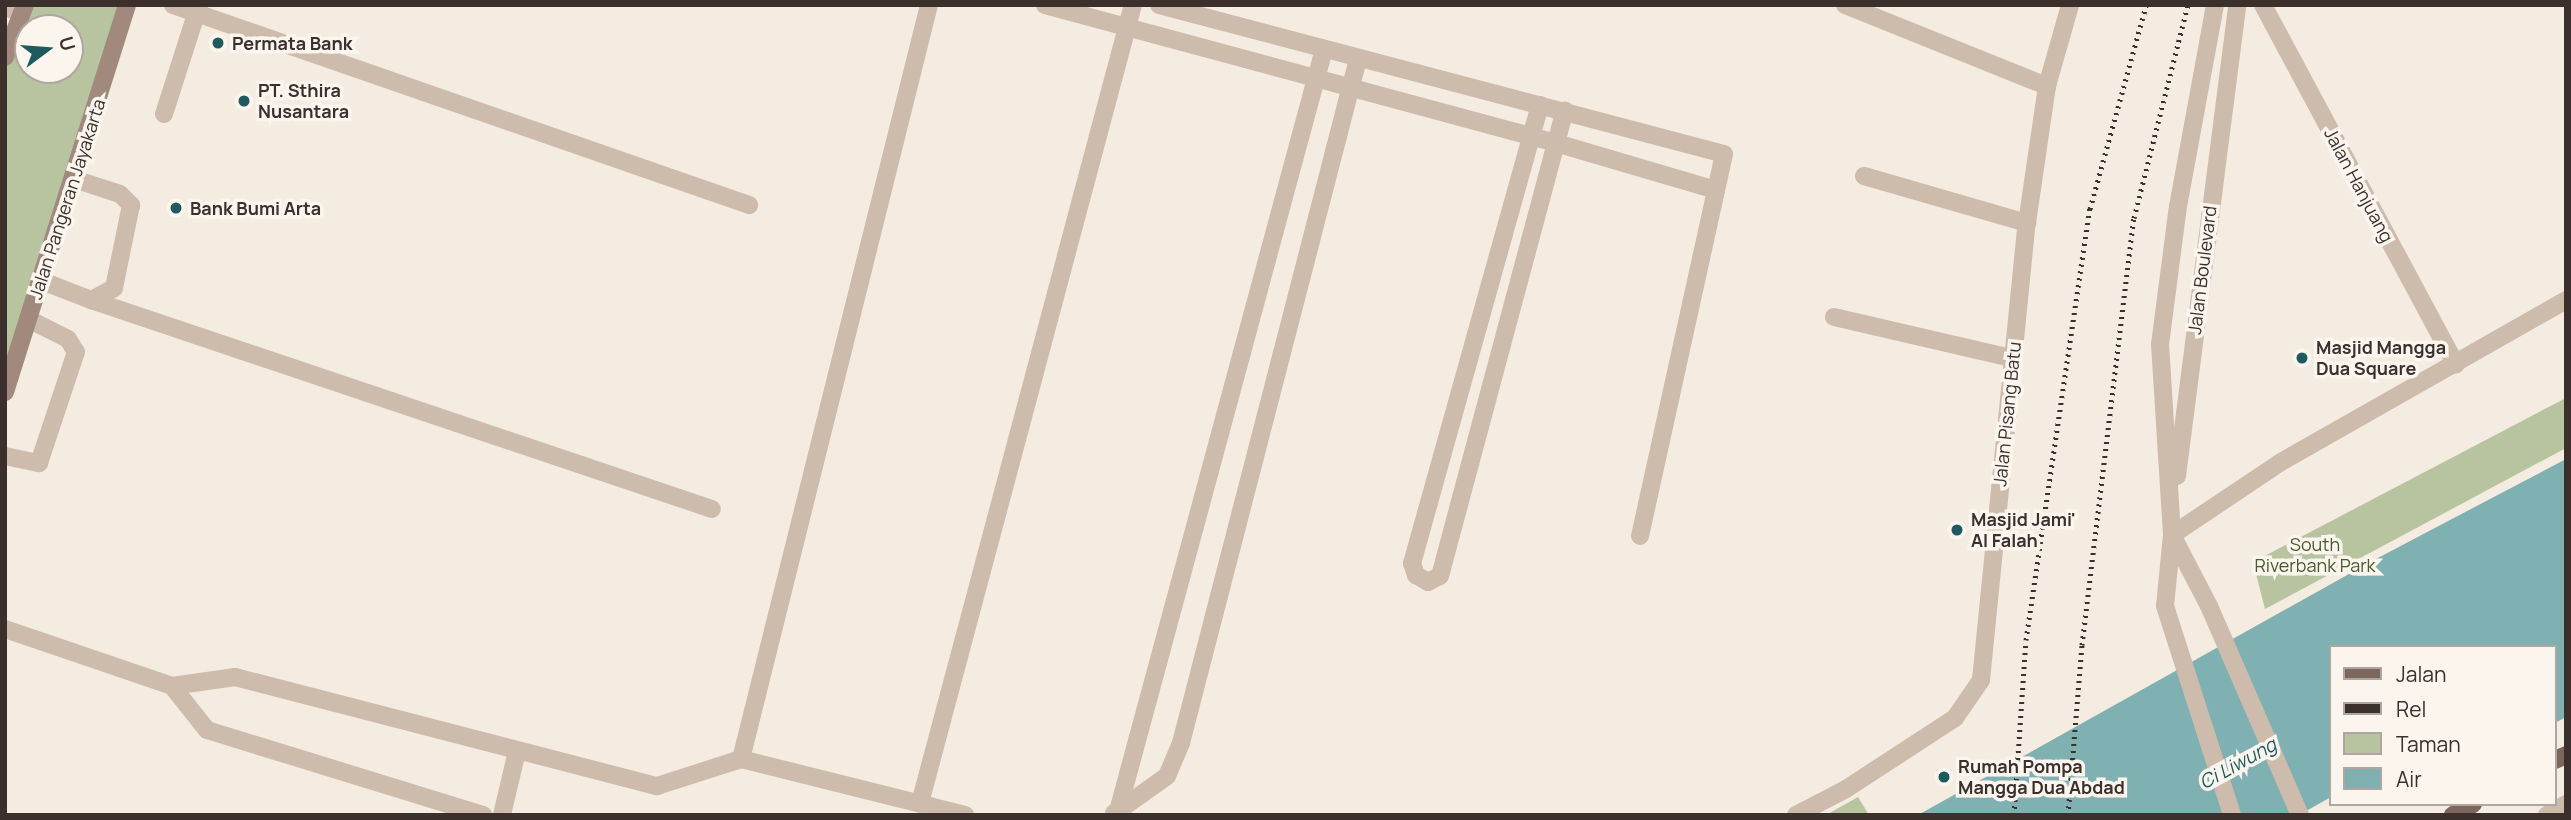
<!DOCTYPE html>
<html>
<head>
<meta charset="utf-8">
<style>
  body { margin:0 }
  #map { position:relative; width:2571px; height:820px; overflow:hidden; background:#f4ebe1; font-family:Manrope,sans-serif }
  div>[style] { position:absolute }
  .green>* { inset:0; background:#b8c4a0 }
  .water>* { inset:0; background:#7fb0b2 }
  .lane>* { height:18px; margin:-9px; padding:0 9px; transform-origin:9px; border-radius:9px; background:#cdbbac }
  .street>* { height:18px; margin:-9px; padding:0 9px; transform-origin:9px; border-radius:9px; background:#cdbbac }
  .secondary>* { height:18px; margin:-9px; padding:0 9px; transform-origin:9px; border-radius:9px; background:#a18a7d }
  .primary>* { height:18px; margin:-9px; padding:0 9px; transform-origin:9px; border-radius:9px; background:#7d675c }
  .rail>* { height:5px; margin-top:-2.5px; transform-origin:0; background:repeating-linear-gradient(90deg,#3b302b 0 2px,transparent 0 7px) }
  .dots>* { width:19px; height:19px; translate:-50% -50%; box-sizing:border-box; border:4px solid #fbf5ee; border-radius:50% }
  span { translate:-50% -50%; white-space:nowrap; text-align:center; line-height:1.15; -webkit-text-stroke:7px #fbf5ee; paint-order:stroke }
  .poi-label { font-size:18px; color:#3b302b; font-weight:700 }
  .left { translate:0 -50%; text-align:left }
  .street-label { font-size:18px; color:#3b302b }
  .park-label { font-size:18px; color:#4a5a2e }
  .water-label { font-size:19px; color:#1f5a5e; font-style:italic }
  .frame { position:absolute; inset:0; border:7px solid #3b302b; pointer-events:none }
  .legend { position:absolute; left:2329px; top:645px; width:228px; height:161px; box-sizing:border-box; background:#fbf5ee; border:2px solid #aea6a0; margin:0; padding:9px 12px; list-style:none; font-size:21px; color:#3b302b }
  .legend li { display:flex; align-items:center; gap:14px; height:35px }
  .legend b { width:35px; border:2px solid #aea6a0 }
  .north { position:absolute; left:14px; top:14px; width:70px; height:70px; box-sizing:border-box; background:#fbf5ee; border:2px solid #aea6a0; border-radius:50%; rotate:74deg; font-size:19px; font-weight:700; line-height:28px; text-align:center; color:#3b302b }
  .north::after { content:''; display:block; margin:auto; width:24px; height:32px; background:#1f5a5e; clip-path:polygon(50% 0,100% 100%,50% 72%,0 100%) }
</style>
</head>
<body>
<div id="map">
  <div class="green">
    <div style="clip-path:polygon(evenodd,24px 5px,127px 5px,5px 392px,5px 52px,24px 5px,28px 28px,70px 28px,70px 70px,28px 70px,28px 28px)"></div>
    <div style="clip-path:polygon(2566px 398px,2566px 448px,2265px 609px,2253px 562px)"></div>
    <div style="clip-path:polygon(1858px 797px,1869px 815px,1826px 815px)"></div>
  </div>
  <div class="water">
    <div style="clip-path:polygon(2566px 459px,2566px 717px,2555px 723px,2555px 647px,2331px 647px,2331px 797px,2299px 815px,1918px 815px,2374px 560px)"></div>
  </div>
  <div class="lane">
    <div style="left:173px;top:5px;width:610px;rotate:19.15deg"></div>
    <div style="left:1045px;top:5px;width:529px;rotate:15.11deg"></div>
    <div style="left:1556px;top:143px;width:167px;rotate:16.4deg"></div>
    <div style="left:1159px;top:5px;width:584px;rotate:14.77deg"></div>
    <div style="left:1724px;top:154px;width:391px;rotate:102.4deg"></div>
    <div style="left:2215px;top:5px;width:204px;rotate:100.4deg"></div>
    <div style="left:2178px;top:206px;width:139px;rotate:97.4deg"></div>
    <div style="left:2160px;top:344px;width:191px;rotate:86.4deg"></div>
    <div style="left:2172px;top:535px;width:80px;rotate:62.5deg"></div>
    <div style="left:2209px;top:606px;width:228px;rotate:66.5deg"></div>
    <div style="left:2263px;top:5px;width:408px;rotate:61.8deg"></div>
    <div style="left:1540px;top:105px;width:476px;rotate:105.6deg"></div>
    <div style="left:1412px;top:563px;width:13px;rotate:72deg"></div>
    <div style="left:1416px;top:575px;width:14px;rotate:30deg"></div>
    <div style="left:1428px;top:582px;width:13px;rotate:-27deg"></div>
    <div style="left:1440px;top:576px;width:482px;rotate:-75deg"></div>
    <div style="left:164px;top:114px;width:114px;rotate:-72.2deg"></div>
    <div style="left:74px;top:179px;width:48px;rotate:18.1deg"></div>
    <div style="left:120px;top:194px;width:16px;rotate:45deg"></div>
    <div style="left:131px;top:205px;width:85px;rotate:101.6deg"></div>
    <div style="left:114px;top:288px;width:26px;rotate:152deg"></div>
    <div style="left:42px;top:281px;width:53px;rotate:21.2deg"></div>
    <div style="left:91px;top:300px;width:655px;rotate:18.6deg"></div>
    <div style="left:5px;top:456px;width:35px;rotate:12deg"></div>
    <div style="left:39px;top:463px;width:117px;rotate:-71.6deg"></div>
    <div style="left:76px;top:352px;width:15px;rotate:-122deg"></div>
    <div style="left:68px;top:339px;width:45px;rotate:-153.4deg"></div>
    <div style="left:2177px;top:476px;width:475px;rotate:-82.7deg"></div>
    <div style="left:2172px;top:535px;width:71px;rotate:95.6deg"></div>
    <div style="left:2165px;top:606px;width:219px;rotate:72.2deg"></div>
    <div style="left:2172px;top:535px;width:131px;rotate:-33.8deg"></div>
    <div style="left:2281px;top:462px;width:328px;rotate:-29.6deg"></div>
    <div style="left:5px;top:629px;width:176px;rotate:18.8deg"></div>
    <div style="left:172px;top:686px;width:64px;rotate:-8.1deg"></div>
    <div style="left:235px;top:677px;width:436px;rotate:14.5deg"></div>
    <div style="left:657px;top:786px;width:88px;rotate:-17.8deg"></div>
    <div style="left:741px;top:759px;width:231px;rotate:14deg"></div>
    <div style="left:172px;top:686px;width:56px;rotate:51.5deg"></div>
    <div style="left:207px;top:730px;width:289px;rotate:17.1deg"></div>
    <div style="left:741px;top:759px;width:777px;rotate:-76deg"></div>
    <div style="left:920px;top:803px;width:826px;rotate:-75.06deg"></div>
    <div style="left:1118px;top:811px;width:60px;rotate:-35.5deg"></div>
    <div style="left:1167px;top:776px;width:36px;rotate:-67deg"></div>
    <div style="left:1181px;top:743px;width:707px;rotate:-75.49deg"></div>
    <div style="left:1114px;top:813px;width:4px;rotate:-27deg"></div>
    <div style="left:1118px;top:811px;width:789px;rotate:-74.87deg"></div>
    <div style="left:502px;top:815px;width:66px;rotate:-76.8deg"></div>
    <div style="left:2547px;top:815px;width:22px;rotate:-30deg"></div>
  </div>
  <div class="street">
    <div style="left:1845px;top:5px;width:218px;rotate:21.9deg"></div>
    <div style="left:5px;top:6px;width:18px;rotate:27deg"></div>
    <div style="left:1864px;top:176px;width:170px;rotate:16.1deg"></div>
    <div style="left:1834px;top:317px;width:183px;rotate:13deg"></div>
    <div style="left:1796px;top:815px;width:56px;rotate:-27.5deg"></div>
    <div style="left:1846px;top:789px;width:130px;rotate:-33.1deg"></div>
    <div style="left:1955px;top:718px;width:46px;rotate:-55.6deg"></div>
    <div style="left:1981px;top:680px;width:459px;rotate:-84.3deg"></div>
    <div style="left:2027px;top:223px;width:138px;rotate:-81.7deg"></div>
    <div style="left:2047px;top:86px;width:84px;rotate:-74.1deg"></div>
  </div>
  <div class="secondary">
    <div style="left:5px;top:57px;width:56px;rotate:-69deg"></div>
    <div style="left:5px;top:392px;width:406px;rotate:-72.5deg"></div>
  </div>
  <div class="primary">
    <div style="left:2555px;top:760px;width:12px;rotate:-24deg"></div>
    <div style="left:2453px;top:815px;width:23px;rotate:-29deg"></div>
  </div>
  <div class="rail">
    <div style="left:2014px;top:815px;width:175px;rotate:-86.1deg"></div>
    <div style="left:2026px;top:640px;width:436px;rotate:-81.6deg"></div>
    <div style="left:2090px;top:209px;width:212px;rotate:-74.6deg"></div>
    <div style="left:2068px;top:815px;width:171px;rotate:-85.3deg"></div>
    <div style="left:2082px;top:645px;width:430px;rotate:-83.1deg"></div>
    <div style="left:2134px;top:218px;width:220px;rotate:-75.8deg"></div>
  </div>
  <div class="dots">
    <div style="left:218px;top:43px;background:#1f5a5e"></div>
    <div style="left:244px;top:101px;background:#1f5a5e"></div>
    <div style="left:176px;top:208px;background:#1f5a5e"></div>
    <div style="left:2302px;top:358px;background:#1f5a5e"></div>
    <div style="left:1957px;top:530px;background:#1f5a5e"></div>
    <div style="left:1944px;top:777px;background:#1f5a5e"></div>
  </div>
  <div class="poi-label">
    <span class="left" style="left:232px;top:43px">Permata Bank</span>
    <span class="left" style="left:258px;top:101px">PT. Sthira<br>Nusantara</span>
    <span class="left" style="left:190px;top:208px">Bank Bumi Arta</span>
    <span class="left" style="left:2316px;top:358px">Masjid Mangga<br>Dua Square</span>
    <span class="left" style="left:1971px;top:530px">Masjid Jami'<br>Al Falah</span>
    <span class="left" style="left:1958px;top:777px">Rumah Pompa<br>Mangga Dua Abdad</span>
  </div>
  <div class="street-label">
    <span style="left:2359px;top:185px;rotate:62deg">Jalan Hanjuang</span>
    <span style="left:67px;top:199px;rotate:-72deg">Jalan Pangeran Jayakarta</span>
    <span style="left:2202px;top:270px;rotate:-83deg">Jalan Boulevard</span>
    <span style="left:2007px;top:414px;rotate:-84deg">Jalan Pisang Batu</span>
  </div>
  <div class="park-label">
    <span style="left:2315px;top:555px">South<br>Riverbank Park</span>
  </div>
  <div class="water-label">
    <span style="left:2238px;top:764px;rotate:-29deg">Ci Liwung</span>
  </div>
  <div class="frame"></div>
  <ul class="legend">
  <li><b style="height:9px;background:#7d675c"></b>Jalan</li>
  <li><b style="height:9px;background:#3b302b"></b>Rel</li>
  <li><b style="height:19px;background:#b8c4a0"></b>Taman</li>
  <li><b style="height:19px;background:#7fb0b2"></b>Air</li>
  </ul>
  <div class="north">U</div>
</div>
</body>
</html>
